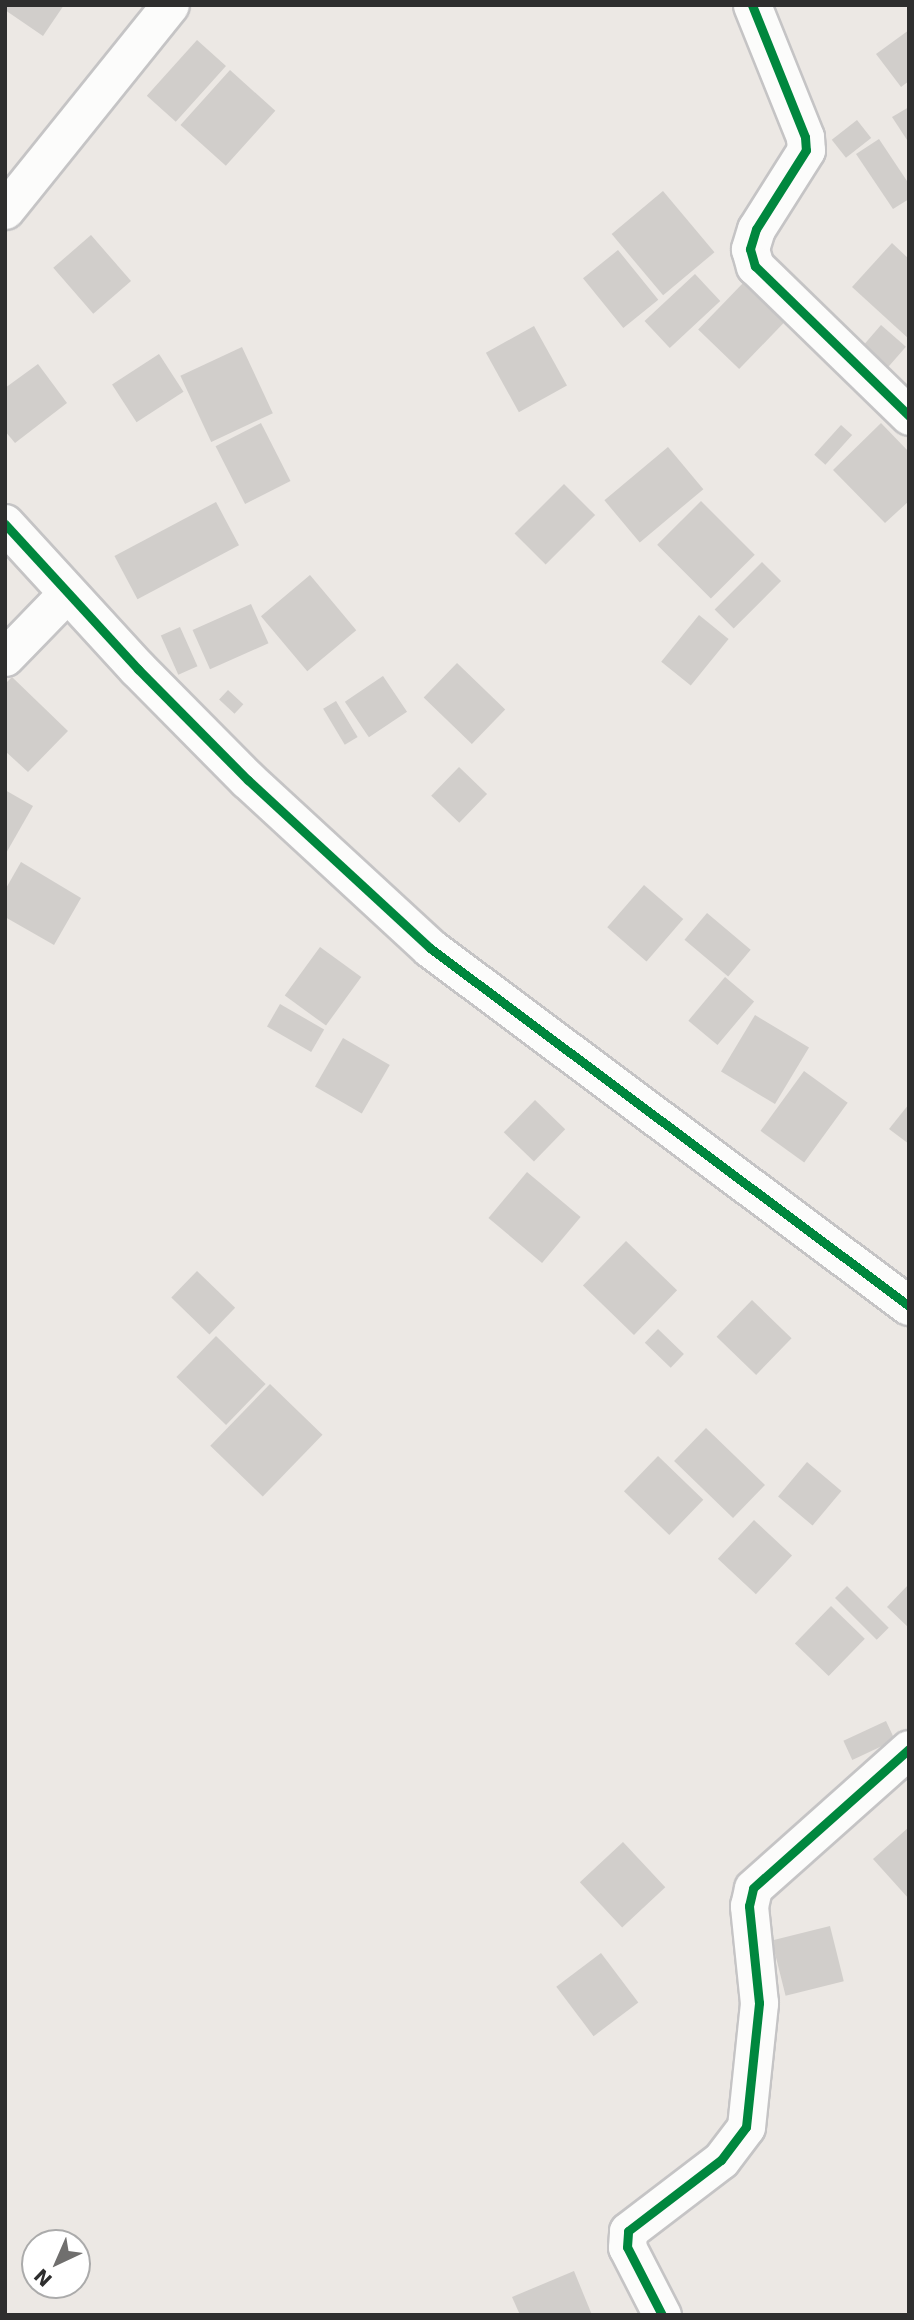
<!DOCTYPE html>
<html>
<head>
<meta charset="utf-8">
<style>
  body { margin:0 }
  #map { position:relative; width:914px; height:2320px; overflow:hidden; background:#ece8e4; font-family:"DejaVu Sans",sans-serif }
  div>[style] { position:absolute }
  .building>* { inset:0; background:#d1cecb; transform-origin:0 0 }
  .roads { filter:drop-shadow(2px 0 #c5c4c5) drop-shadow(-2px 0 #c5c4c5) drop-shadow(0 2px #c5c4c5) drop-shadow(0 -2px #c5c4c5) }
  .minor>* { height:37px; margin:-18.5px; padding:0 18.5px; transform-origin:18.5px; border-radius:18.5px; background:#fcfcfb }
  .tertiary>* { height:38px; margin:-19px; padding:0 19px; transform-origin:19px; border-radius:19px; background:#fcfcfb }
  .cycleway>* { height:9px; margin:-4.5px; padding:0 4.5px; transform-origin:4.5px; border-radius:4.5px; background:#00873e }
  span { translate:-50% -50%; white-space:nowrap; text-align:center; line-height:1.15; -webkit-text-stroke:7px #fff; paint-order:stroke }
  .frame { position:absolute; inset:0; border:7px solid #2e2e2e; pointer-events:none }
  .north { position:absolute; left:21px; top:2229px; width:70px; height:70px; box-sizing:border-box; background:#fff; border:2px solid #ababab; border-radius:50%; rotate:224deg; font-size:19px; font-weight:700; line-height:28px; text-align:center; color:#2e2e2e }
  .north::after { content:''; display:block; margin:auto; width:24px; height:32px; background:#706f6e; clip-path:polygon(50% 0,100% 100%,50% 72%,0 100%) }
</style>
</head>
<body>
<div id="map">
  <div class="building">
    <div style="clip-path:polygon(5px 5px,64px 5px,43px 36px,5px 10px)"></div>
    <div style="clip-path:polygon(909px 30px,909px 81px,901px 87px,876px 54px)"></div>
    <div style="left:197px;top:40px;width:39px;height:75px;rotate:42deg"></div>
    <div style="left:230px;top:70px;width:61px;height:74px;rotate:42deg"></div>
    <div style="clip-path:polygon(909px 107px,909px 143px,892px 117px)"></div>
    <div style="left:857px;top:120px;width:23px;height:32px;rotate:52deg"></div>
    <div style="clip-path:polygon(879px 139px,909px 184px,909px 199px,893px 209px,856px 154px)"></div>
    <div style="left:663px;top:191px;width:80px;height:67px;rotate:50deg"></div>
    <div style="left:91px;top:235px;width:61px;height:50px;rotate:49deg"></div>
    <div style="clip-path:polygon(892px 243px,909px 259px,909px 339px,852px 287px)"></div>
    <div style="left:618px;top:250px;width:64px;height:45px;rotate:51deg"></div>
    <div style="left:695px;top:274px;width:37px;height:69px;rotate:47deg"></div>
    <div style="left:744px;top:282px;width:57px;height:66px;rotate:44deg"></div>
    <div style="left:881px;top:325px;width:33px;height:31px;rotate:41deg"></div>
    <div style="left:534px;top:326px;width:68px;height:55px;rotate:61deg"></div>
    <div style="left:242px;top:347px;width:73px;height:68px;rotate:65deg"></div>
    <div style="left:159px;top:354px;width:45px;height:56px;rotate:57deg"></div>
    <div style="clip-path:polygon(38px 364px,67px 403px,15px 443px,5px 431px,5px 388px)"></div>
    <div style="left:261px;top:423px;width:65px;height:51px;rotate:63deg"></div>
    <div style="clip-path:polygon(881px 423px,909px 452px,909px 501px,885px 523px,833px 470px)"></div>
    <div style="left:841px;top:425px;width:15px;height:40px;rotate:42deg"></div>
    <div style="left:668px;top:447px;width:55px;height:83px;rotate:50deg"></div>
    <div style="left:564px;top:484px;width:44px;height:70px;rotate:45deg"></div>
    <div style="left:701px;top:501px;width:76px;height:62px;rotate:45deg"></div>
    <div style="left:216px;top:502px;width:49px;height:115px;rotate:62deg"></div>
    <div style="left:762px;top:562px;width:27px;height:67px;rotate:45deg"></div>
    <div style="left:310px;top:575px;width:72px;height:64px;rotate:50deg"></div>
    <div style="left:251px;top:604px;width:43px;height:64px;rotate:66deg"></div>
    <div style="left:699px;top:615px;width:38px;height:60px;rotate:39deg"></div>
    <div style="left:180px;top:627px;width:43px;height:21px;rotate:66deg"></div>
    <div style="left:457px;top:663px;width:67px;height:48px;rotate:44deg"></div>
    <div style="left:383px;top:676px;width:43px;height:46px;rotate:56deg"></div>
    <div style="clip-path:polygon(12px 677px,68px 731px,28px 772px,5px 751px,5px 684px)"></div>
    <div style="left:228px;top:690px;width:21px;height:13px;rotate:43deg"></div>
    <div style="left:336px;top:701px;width:42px;height:15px;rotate:59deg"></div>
    <div style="left:459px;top:767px;width:39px;height:40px;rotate:44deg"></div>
    <div style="clip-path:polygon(5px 790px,33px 806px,5px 855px)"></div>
    <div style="clip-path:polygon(21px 862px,81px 898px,54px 945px,5px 917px,5px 890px)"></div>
    <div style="left:644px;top:885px;width:52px;height:56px;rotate:41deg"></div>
    <div style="left:707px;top:913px;width:57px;height:35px;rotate:40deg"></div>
    <div style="left:320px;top:947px;width:51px;height:60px;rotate:36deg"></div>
    <div style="left:725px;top:977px;width:38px;height:57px;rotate:40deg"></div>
    <div style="left:280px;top:1004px;width:51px;height:26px;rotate:30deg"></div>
    <div style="left:755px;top:1015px;width:63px;height:66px;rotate:31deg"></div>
    <div style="left:343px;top:1038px;width:54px;height:56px;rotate:30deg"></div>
    <div style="left:804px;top:1071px;width:54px;height:74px;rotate:36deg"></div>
    <div style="left:535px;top:1100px;width:42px;height:45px;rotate:44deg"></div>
    <div style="clip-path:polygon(909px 1104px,909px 1144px,889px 1129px)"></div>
    <div style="left:527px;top:1172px;width:70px;height:60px;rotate:40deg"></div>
    <div style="left:626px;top:1241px;width:71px;height:62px;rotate:44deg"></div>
    <div style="left:197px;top:1271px;width:53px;height:37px;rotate:44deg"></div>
    <div style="left:752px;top:1300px;width:55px;height:51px;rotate:44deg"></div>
    <div style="left:658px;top:1329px;width:36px;height:19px;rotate:44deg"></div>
    <div style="left:216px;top:1336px;width:69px;height:57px;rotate:44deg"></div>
    <div style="left:270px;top:1384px;width:73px;height:86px;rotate:44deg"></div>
    <div style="left:706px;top:1428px;width:82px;height:46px;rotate:44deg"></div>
    <div style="left:658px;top:1456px;width:63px;height:49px;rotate:44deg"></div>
    <div style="left:807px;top:1462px;width:45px;height:45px;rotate:40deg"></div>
    <div style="left:754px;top:1520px;width:52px;height:53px;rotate:43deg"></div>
    <div style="clip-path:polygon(909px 1584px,909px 1628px,887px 1607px)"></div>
    <div style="left:847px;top:1586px;width:59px;height:17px;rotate:45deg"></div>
    <div style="left:831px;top:1606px;width:47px;height:52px;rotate:44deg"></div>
    <div style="left:886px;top:1721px;width:21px;height:47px;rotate:65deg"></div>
    <div style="clip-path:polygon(909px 1827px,909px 1899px,873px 1859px)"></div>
    <div style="left:623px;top:1842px;width:62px;height:59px;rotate:47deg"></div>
    <div style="left:830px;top:1926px;width:57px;height:60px;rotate:76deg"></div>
    <div style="left:601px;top:1953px;width:62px;height:56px;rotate:53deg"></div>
    <div style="clip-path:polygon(574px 2271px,592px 2315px,520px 2315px,512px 2297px)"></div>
  </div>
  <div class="roads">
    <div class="minor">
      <div style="left:752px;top:5px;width:142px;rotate:68.1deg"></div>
      <div style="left:805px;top:137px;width:13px;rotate:86deg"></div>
      <div style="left:806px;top:150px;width:93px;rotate:122.3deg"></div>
      <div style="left:756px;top:229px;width:21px;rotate:107deg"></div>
      <div style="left:750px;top:249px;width:18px;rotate:74deg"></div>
      <div style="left:755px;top:266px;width:215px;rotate:44.2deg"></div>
      <div style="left:5px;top:210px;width:263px;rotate:-51.2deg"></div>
      <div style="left:5px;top:657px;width:89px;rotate:-45.9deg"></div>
      <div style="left:662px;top:2315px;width:76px;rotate:-117.2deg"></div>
      <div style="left:627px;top:2247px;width:16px;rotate:-86deg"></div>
      <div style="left:628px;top:2231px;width:117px;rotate:-37.4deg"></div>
      <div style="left:721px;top:2160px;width:41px;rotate:-52.9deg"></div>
      <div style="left:746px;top:2127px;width:125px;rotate:-84deg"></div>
      <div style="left:759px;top:2003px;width:98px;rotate:-95.9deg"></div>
      <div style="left:749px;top:1906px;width:18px;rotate:-77deg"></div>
      <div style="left:753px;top:1888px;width:209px;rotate:-41.7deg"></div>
    </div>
    <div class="tertiary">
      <div style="left:5px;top:524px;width:197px;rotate:47.5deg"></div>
      <div style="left:138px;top:669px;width:156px;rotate:45.3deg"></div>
      <div style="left:248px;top:780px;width:248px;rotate:42.7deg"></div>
      <div style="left:430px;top:948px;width:598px;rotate:36.77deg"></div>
    </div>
  </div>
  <div class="cycleway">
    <div style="left:752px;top:5px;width:142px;rotate:68.1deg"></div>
    <div style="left:805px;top:137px;width:13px;rotate:86deg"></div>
    <div style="left:806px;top:150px;width:93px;rotate:122.3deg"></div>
    <div style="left:756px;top:229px;width:21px;rotate:107deg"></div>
    <div style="left:750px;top:249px;width:18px;rotate:74deg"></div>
    <div style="left:755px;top:266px;width:215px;rotate:44.2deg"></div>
    <div style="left:5px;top:524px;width:197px;rotate:47.5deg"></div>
    <div style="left:138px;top:669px;width:156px;rotate:45.3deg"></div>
    <div style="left:248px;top:780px;width:248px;rotate:42.7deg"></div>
    <div style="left:430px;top:948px;width:598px;rotate:36.77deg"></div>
    <div style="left:662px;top:2315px;width:76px;rotate:-117.2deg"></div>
    <div style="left:627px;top:2247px;width:16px;rotate:-86deg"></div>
    <div style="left:628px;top:2231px;width:117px;rotate:-37.4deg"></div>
    <div style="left:721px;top:2160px;width:41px;rotate:-52.9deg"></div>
    <div style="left:746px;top:2127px;width:125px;rotate:-84deg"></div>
    <div style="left:759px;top:2003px;width:98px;rotate:-95.9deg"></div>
    <div style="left:749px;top:1906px;width:18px;rotate:-77deg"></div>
    <div style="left:753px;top:1888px;width:209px;rotate:-41.7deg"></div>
  </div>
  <div class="frame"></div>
  <div class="north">N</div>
</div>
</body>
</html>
